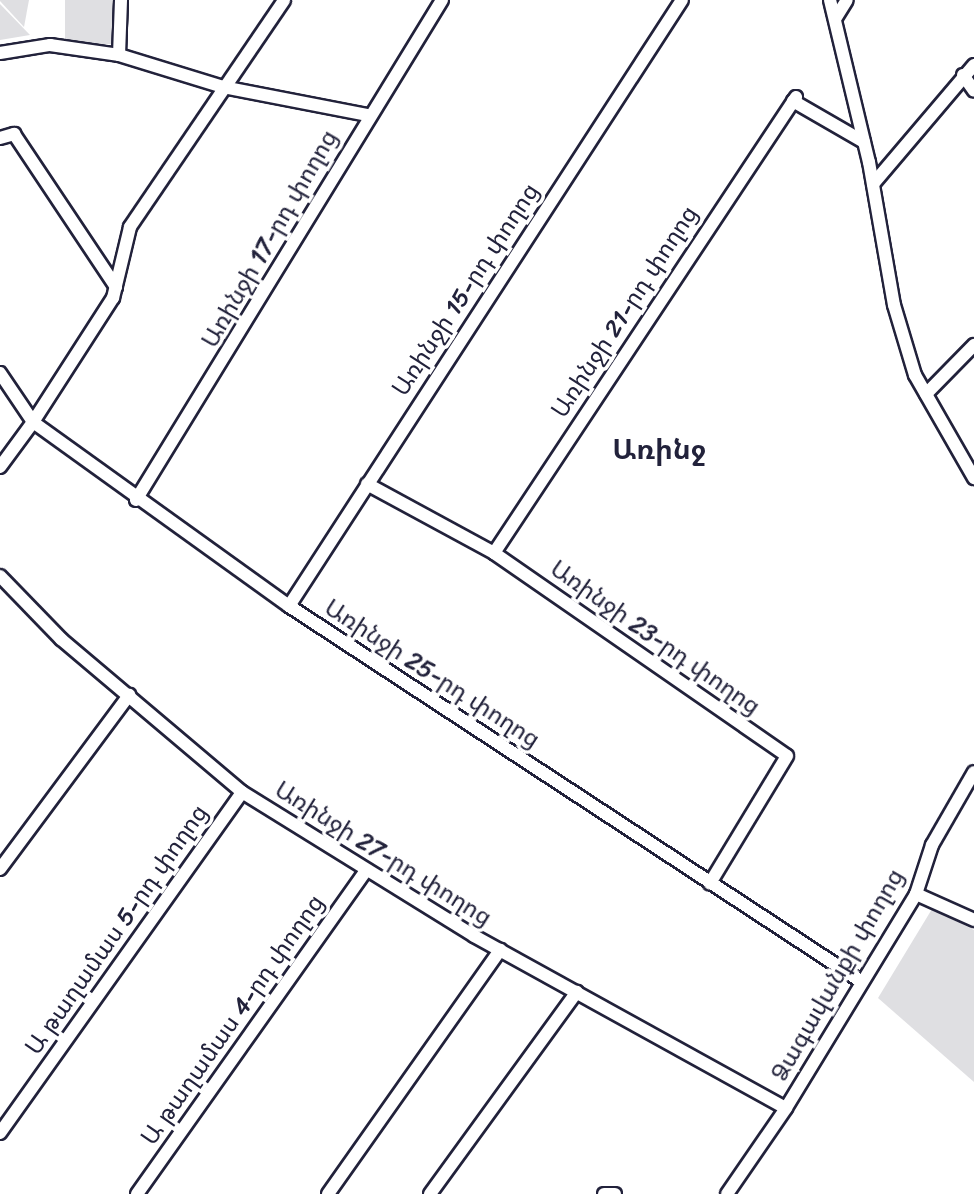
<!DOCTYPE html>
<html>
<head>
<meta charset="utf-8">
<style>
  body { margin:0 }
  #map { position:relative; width:974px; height:1194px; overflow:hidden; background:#fff; font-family:Sriracha,"Noto Sans Armenian",sans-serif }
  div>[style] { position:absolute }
  .green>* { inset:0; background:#dfdfe2; transform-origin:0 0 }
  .roads { filter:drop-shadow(2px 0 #22223b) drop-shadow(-2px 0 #22223b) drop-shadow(0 2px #22223b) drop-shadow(0 -2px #22223b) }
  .minor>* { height:12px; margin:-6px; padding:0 6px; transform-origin:6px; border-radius:6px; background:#fff }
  span { translate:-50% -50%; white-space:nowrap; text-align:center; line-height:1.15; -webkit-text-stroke:7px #fff; paint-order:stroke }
  .street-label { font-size:24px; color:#22223b }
  .quarter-label { font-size:28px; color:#22223b; font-weight:700 }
</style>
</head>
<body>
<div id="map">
  <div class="green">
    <div style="clip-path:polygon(29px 0,24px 27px,0 1px,0 0)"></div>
    <div style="left:65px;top:0;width:49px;height:44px"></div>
    <div style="clip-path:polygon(0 4px,30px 35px,0 40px)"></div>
    <div style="clip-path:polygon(932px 909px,974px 930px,974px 1082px,878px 998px)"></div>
  </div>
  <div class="roads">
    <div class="minor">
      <div style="left:830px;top:0;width:167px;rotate:76.5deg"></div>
      <div style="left:869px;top:162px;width:145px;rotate:80.1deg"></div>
      <div style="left:894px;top:305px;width:73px;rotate:73.3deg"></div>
      <div style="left:915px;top:375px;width:119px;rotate:60.2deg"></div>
      <div style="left:835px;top:19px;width:22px;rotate:-58deg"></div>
      <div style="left:0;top:53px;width:51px;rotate:-9.1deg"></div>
      <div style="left:50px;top:45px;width:70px;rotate:8.2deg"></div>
      <div style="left:119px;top:55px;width:109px;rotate:17.1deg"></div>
      <div style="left:223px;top:87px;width:147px;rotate:11deg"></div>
      <div style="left:119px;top:55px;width:55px;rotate:-87.9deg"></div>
      <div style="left:963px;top:75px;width:19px;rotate:55deg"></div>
      <div style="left:793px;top:101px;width:82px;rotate:30deg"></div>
      <div style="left:0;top:138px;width:15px;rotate:-16deg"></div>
      <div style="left:14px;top:134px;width:184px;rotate:56.3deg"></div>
      <div style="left:873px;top:184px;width:156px;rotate:-49.7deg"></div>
      <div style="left:0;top:373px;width:59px;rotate:56deg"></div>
      <div style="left:33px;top:422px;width:148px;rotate:-57.2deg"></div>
      <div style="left:113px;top:298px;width:73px;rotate:-76.5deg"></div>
      <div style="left:130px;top:227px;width:274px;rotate:-55.8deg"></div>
      <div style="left:926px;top:394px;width:69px;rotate:-45.6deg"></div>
      <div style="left:0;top:467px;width:56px;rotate:-53.7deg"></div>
      <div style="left:33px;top:422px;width:315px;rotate:35.7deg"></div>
      <div style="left:289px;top:606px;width:685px;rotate:33.27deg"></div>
      <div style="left:367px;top:484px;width:145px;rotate:28.5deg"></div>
      <div style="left:494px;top:553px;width:356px;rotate:34.7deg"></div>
      <div style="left:787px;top:756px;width:149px;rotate:121.2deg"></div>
      <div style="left:136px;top:500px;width:586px;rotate:-58.53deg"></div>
      <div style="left:494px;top:553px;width:547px;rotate:-56.48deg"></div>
      <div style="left:0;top:576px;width:88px;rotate:45.9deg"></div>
      <div style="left:61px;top:639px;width:237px;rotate:40.2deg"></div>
      <div style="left:242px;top:792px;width:273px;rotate:31.8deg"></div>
      <div style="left:474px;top:936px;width:356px;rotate:28.9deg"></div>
      <div style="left:289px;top:606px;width:722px;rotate:-57.04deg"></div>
      <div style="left:0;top:869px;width:217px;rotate:-53.4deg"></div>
      <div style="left:916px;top:894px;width:64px;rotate:24.1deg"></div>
      <div style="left:0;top:1133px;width:418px;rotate:-54.6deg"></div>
      <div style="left:137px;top:1194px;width:396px;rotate:-54.7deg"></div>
      <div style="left:328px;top:1194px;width:299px;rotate:-54.8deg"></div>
      <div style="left:430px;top:1194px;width:250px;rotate:-54deg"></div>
      <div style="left:604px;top:1194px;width:11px"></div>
      <div style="left:727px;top:1194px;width:104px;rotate:-55.5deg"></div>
      <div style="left:786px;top:1108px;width:250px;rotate:-58.7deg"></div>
      <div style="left:916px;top:894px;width:52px;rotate:-71.9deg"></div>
      <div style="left:932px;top:845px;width:84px;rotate:-60.1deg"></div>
    </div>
  </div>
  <div class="street-label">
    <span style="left:270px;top:239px;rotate:-60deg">Առինջի 17-րդ փողոց</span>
    <span style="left:466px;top:290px;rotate:-57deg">Առինջի 15-րդ փողոց</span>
    <span style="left:625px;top:312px;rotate:-57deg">Առինջի 21-րդ փողոց</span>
    <span style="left:655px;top:638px;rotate:35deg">Առինջի 23-րդ փողոց</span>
    <span style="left:432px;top:674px;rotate:33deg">Առինջի 25-րդ փողոց</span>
    <span style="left:383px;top:854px;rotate:32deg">Առինջի 27-րդ փողոց</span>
    <span style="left:117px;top:930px;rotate:-55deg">Ա թաղամաս 5-րդ փողոց</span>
    <span style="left:838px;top:975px;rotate:-60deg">Ձագավանքի փողոց</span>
    <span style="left:233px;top:1020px;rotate:-55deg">Ա թաղամաս 4-րդ փողոց</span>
  </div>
  <div class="quarter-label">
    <span style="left:659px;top:450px">Առինջ</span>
  </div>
</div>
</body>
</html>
